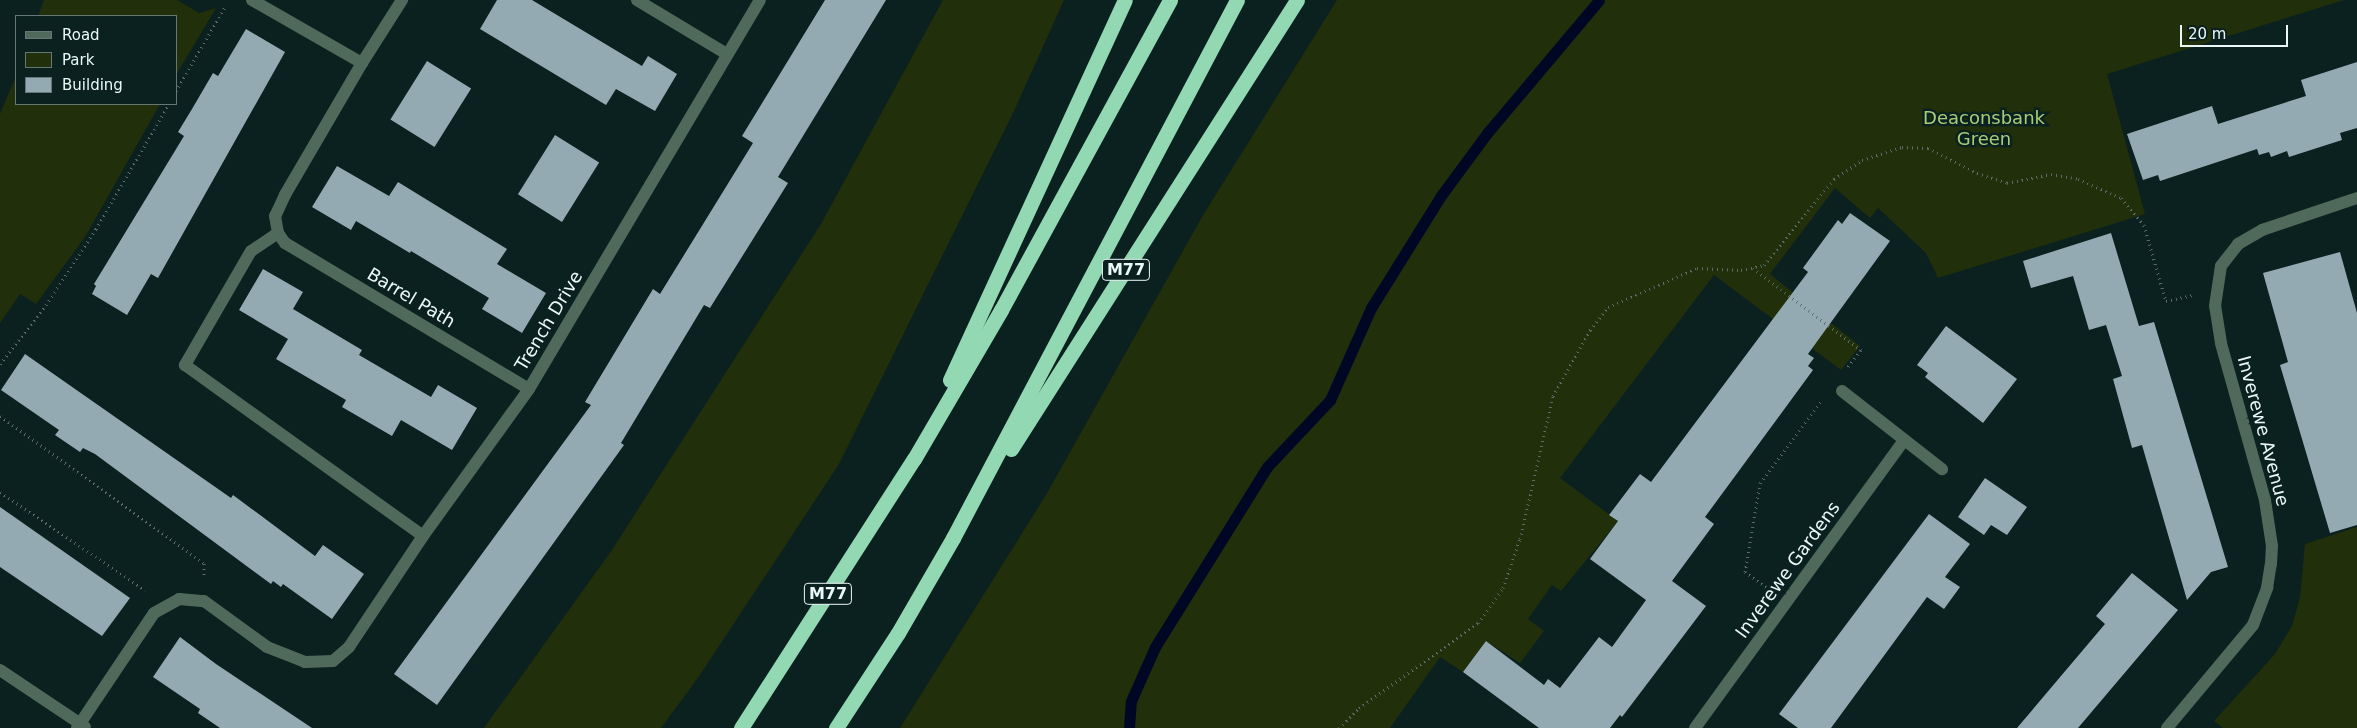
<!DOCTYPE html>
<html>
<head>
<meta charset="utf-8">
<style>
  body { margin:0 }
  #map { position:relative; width:2357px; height:728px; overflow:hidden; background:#0b2120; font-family:"DejaVu Sans",sans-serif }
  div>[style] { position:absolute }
  .green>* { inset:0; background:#212f0a }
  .stream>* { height:11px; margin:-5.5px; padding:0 5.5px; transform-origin:5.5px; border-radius:5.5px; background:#000725 }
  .building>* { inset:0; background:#93aab2; transform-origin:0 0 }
  .path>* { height:3px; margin-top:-1.5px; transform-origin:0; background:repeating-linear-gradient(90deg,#596c6b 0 1px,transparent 0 5px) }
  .street>* { height:12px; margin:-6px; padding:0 6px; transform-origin:6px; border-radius:6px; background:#4f6a5b }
  .highway>* { height:15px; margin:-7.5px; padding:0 7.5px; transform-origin:7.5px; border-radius:7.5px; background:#92d8b2 }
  span { translate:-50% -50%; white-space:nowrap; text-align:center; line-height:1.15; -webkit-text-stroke:5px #0b2120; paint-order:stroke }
  .shield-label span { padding:1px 4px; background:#0b2120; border:1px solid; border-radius:4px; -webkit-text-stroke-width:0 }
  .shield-label { font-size:16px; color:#ebf8f7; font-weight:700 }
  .park-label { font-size:18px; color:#a8cd78 }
  .street-label { font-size:18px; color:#ebf8f7 }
  .legend { position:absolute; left:15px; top:15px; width:162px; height:90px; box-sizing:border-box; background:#0b2120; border:1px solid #657776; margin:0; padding:6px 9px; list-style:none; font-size:15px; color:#ebf8f7 }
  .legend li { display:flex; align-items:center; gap:10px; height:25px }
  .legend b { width:25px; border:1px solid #657776 }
  .scale { position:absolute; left:2180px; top:25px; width:108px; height:22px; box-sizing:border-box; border:2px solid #ebf8f7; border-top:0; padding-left:6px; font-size:15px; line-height:18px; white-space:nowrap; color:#ebf8f7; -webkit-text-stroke:4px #0b2120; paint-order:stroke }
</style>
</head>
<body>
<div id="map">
  <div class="green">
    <div style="clip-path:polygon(44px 0,177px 0,199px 13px,216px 8px,176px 75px,176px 16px,38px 16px)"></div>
    <div style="clip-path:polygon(943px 0,1064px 0,1014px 111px,839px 464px,700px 675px,661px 728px,484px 728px,612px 550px,821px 224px)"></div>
    <div style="clip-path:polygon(1337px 0,2344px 0,2107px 74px,2145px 214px,1938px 278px,1926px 253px,1878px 208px,1870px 218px,1835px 188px,1770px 274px,1860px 346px,1841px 370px,1714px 275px,1560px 478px,1618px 521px,1561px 591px,1552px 585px,1528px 619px,1544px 631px,1520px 663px,1486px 641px,1463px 672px,1440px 657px,1390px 728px,900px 728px,1046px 495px,1202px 217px)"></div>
    <div style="clip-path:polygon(16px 76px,16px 104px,160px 104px,85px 237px,36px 304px,20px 294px,0 323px,0 114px)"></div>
    <div style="clip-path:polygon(2357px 527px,2357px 728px,2223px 728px,2214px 721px,2275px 654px,2292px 626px,2300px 597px,2305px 544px)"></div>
  </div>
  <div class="stream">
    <div style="left:1129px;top:728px;width:27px;rotate:-86deg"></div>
    <div style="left:1131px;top:701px;width:59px;rotate:-66deg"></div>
    <div style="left:1155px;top:647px;width:212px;rotate:-58.1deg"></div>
    <div style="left:1267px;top:467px;width:92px;rotate:-46.8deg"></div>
    <div style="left:1330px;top:400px;width:101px;rotate:-66deg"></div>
    <div style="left:1371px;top:308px;width:131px;rotate:-58.1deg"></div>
    <div style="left:1440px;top:197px;width:81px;rotate:-53.6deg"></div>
    <div style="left:1488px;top:132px;width:172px;rotate:-49.9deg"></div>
  </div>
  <div class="building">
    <div style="clip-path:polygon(497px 0,532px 0,642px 66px,648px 56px,677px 74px,655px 111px,616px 89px,606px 105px,480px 29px)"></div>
    <div style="clip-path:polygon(825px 0,886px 0,778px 177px,788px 183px,710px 308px,704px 305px,621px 443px,624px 445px,437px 705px,394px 674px,591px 405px,585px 402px,653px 289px,660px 294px,753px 143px,742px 136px)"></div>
    <div style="clip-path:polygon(246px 29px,285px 52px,158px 278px,151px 274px,127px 315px,92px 294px,96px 286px,94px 284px,184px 136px,178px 132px,192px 109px,213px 73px,218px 76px)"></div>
    <div style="left:427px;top:61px;width:52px;height:69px;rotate:32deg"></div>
    <div style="clip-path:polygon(2357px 62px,2357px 128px,2340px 133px,2342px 140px,2289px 157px,2287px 151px,2271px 157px,2269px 152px,2259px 155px,2257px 149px,2160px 181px,2158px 175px,2143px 180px,2127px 134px,2212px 106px,2218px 124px,2306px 96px,2301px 80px)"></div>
    <div style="left:555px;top:135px;width:52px;height:70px;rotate:32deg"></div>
    <div style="clip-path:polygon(337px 166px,389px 196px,398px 182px,507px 249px,497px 264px,546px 293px,522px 333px,482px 309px,489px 298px,411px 251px,410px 253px,356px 221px,351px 230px,312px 207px)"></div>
    <div style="clip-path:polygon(1850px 213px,1890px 241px,1808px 354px,1814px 358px,1808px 366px,1813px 370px,1705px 517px,1714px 524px,1672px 581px,1706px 606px,1622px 717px,1620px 715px,1610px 728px,1539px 728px,1463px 672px,1486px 641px,1544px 685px,1548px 679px,1560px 688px,1599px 637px,1612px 647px,1646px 600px,1590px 559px,1618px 521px,1609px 515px,1640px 474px,1651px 482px,1808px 272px,1803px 268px,1838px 220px,1842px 224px)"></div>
    <div style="clip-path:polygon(2111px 233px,2139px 326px,2154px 322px,2228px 567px,2211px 572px,2187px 600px,2142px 445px,2132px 448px,2113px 379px,2122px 376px,2106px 325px,2089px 330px,2073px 276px,2031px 288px,2023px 261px)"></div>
    <div style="clip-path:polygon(2340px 252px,2357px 313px,2357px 525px,2330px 533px,2280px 365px,2288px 362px,2263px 273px)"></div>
    <div style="clip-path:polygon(263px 269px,303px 292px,293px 309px,362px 350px,359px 355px,431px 397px,438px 385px,477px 408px,452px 450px,401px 420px,392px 436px,342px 407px,346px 400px,276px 359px,288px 339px,239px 310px)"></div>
    <div style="clip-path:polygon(1946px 326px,2017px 379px,1983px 423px,1925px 377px,1928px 373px,1917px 365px)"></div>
    <div style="clip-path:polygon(25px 354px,231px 498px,233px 495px,315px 556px,323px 545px,364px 574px,332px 619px,283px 584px,281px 587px,273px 581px,271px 584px,95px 454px,83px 448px,80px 452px,55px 435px,59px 430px,1px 390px)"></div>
    <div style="clip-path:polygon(1985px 478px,2027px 507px,2007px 535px,1991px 525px,1984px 535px,1958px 517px)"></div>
    <div style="clip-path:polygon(0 507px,130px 598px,102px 636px,0 567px)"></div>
    <div style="clip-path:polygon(1929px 514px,1970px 544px,1945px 577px,1960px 587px,1944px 609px,1927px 597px,1831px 728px,1798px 728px,1779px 714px)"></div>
    <div style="clip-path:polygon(2132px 573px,2178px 610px,2078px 728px,2017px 728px,2105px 624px,2096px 616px)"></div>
    <div style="clip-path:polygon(180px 637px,216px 664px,312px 728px,220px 728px,198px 713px,200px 709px,153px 677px)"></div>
  </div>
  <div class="path">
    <div style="left:176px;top:91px;width:99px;rotate:-59.8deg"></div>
    <div style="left:1753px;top:268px;width:136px;rotate:37.2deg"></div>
    <div style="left:1861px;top:350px;width:23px;rotate:128deg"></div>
    <div style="left:0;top:364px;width:75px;rotate:-52.1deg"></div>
    <div style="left:46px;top:305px;width:91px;rotate:-56.7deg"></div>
    <div style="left:96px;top:229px;width:145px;rotate:-59.7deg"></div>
    <div style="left:0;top:416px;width:251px;rotate:35.8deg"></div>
    <div style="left:204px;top:563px;width:12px;rotate:90deg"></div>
    <div style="left:0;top:492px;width:175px;rotate:34.1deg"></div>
    <div style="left:1766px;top:587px;width:26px;rotate:-144deg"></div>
    <div style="left:1745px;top:572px;width:90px;rotate:-80.4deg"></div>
    <div style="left:1760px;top:483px;width:101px;rotate:-53.5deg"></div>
    <div style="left:1339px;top:728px;width:28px;rotate:-45deg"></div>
    <div style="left:1359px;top:708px;width:146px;rotate:-35.5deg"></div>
    <div style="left:1478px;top:623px;width:43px;rotate:-54.5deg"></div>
    <div style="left:1503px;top:588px;width:52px;rotate:-70.9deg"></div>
    <div style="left:1520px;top:539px;width:147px;rotate:-77deg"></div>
    <div style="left:1553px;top:396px;width:76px;rotate:-60.7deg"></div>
    <div style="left:1590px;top:330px;width:29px;rotate:-52deg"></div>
    <div style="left:1608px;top:307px;width:97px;rotate:-23.7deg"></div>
    <div style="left:1697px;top:268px;width:44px;rotate:2.6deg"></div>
    <div style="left:1741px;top:270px;width:24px;rotate:-12deg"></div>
    <div style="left:1764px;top:265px;width:111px;rotate:-50.9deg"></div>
    <div style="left:1834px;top:179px;width:34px;rotate:-34deg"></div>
    <div style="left:1862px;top:160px;width:42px;rotate:-18deg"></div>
    <div style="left:1902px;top:147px;width:26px;rotate:2deg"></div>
    <div style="left:1928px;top:148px;width:55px;rotate:27deg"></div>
    <div style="left:1977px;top:173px;width:32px;rotate:18deg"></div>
    <div style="left:2007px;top:183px;width:45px;rotate:-11.6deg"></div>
    <div style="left:2051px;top:174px;width:27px;rotate:10deg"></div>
    <div style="left:2078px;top:179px;width:47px;rotate:23.8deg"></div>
    <div style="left:2121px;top:198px;width:35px;rotate:50deg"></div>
    <div style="left:2144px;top:225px;width:79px;rotate:73.9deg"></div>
    <div style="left:2166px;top:301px;width:27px;rotate:-13deg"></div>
  </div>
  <div class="street">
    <div style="left:252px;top:0;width:127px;rotate:29.8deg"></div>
    <div style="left:362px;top:63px;width:75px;rotate:-57.6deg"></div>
    <div style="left:637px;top:0;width:105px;rotate:31deg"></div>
    <div style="left:362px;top:63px;width:153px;rotate:120.3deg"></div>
    <div style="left:285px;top:195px;width:23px;rotate:115deg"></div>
    <div style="left:275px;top:216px;width:17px;rotate:80deg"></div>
    <div style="left:278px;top:233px;width:32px;rotate:146deg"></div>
    <div style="left:251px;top:251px;width:132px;rotate:120.1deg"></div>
    <div style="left:185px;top:365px;width:293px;rotate:35.7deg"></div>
    <div style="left:278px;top:233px;width:12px;rotate:55deg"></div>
    <div style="left:285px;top:243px;width:284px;rotate:30.9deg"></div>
    <div style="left:1842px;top:391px;width:127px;rotate:38deg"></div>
    <div style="left:0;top:670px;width:102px;rotate:33.8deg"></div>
    <div style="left:77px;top:728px;width:138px;rotate:-56.2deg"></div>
    <div style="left:154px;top:613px;width:29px;rotate:-29deg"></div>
    <div style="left:179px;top:599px;width:25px;rotate:5deg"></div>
    <div style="left:204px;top:601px;width:78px;rotate:36.1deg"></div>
    <div style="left:267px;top:647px;width:41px;rotate:21.5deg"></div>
    <div style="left:305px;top:662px;width:28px;rotate:-2deg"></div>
    <div style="left:333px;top:661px;width:21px;rotate:-41deg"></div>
    <div style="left:349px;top:647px;width:133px;rotate:-56.3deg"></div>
    <div style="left:423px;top:536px;width:181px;rotate:-54.2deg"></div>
    <div style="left:529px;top:389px;width:452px;rotate:-59.3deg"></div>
    <div style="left:1695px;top:728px;width:356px;rotate:-54deg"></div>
    <div style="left:2167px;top:728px;width:134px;rotate:-50.1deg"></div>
    <div style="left:2253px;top:625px;width:40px;rotate:-69deg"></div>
    <div style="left:2267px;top:588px;width:24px;rotate:-81deg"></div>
    <div style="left:2271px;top:564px;width:18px;rotate:-87deg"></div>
    <div style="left:2272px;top:546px;width:47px;rotate:-98.7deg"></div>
    <div style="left:2265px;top:500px;width:163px;rotate:-105.7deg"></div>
    <div style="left:2221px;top:343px;width:37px;rotate:-99deg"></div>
    <div style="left:2215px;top:306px;width:40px;rotate:-81.5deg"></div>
    <div style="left:2221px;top:266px;width:28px;rotate:-52deg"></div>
    <div style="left:2238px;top:244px;width:28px;rotate:-30deg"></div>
    <div style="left:2262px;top:230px;width:100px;rotate:-18.6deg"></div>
  </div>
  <div class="highway">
    <div style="left:950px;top:380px;width:418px;rotate:-65.3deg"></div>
    <div style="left:1011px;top:449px;width:532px;rotate:-57.5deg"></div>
    <div style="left:741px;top:728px;width:320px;rotate:-57.3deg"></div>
    <div style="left:914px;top:459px;width:173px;rotate:-59.7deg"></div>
    <div style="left:1001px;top:310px;width:353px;rotate:-61.4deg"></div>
    <div style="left:836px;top:728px;width:113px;rotate:-56.9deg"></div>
    <div style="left:898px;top:633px;width:110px;rotate:-59.9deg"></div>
    <div style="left:953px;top:538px;width:608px;rotate:-62.17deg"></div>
  </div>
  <div class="shield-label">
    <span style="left:1126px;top:270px">M77</span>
    <span style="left:828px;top:594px">M77</span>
  </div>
  <div class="park-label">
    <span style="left:1984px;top:129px">Deaconsbank<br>Green</span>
  </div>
  <div class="street-label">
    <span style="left:411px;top:298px;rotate:31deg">Barrel Path</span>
    <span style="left:549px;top:321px;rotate:-59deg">Trench Drive</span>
    <span style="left:2263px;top:431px;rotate:75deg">Inverewe Avenue</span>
    <span style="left:1788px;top:570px;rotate:-54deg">Inverewe Gardens</span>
  </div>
  <ul class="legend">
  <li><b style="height:6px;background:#4f6a5b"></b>Road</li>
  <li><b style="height:14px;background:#212f0a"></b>Park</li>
  <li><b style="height:14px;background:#93aab2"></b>Building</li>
  </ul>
  <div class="scale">20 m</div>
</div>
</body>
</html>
